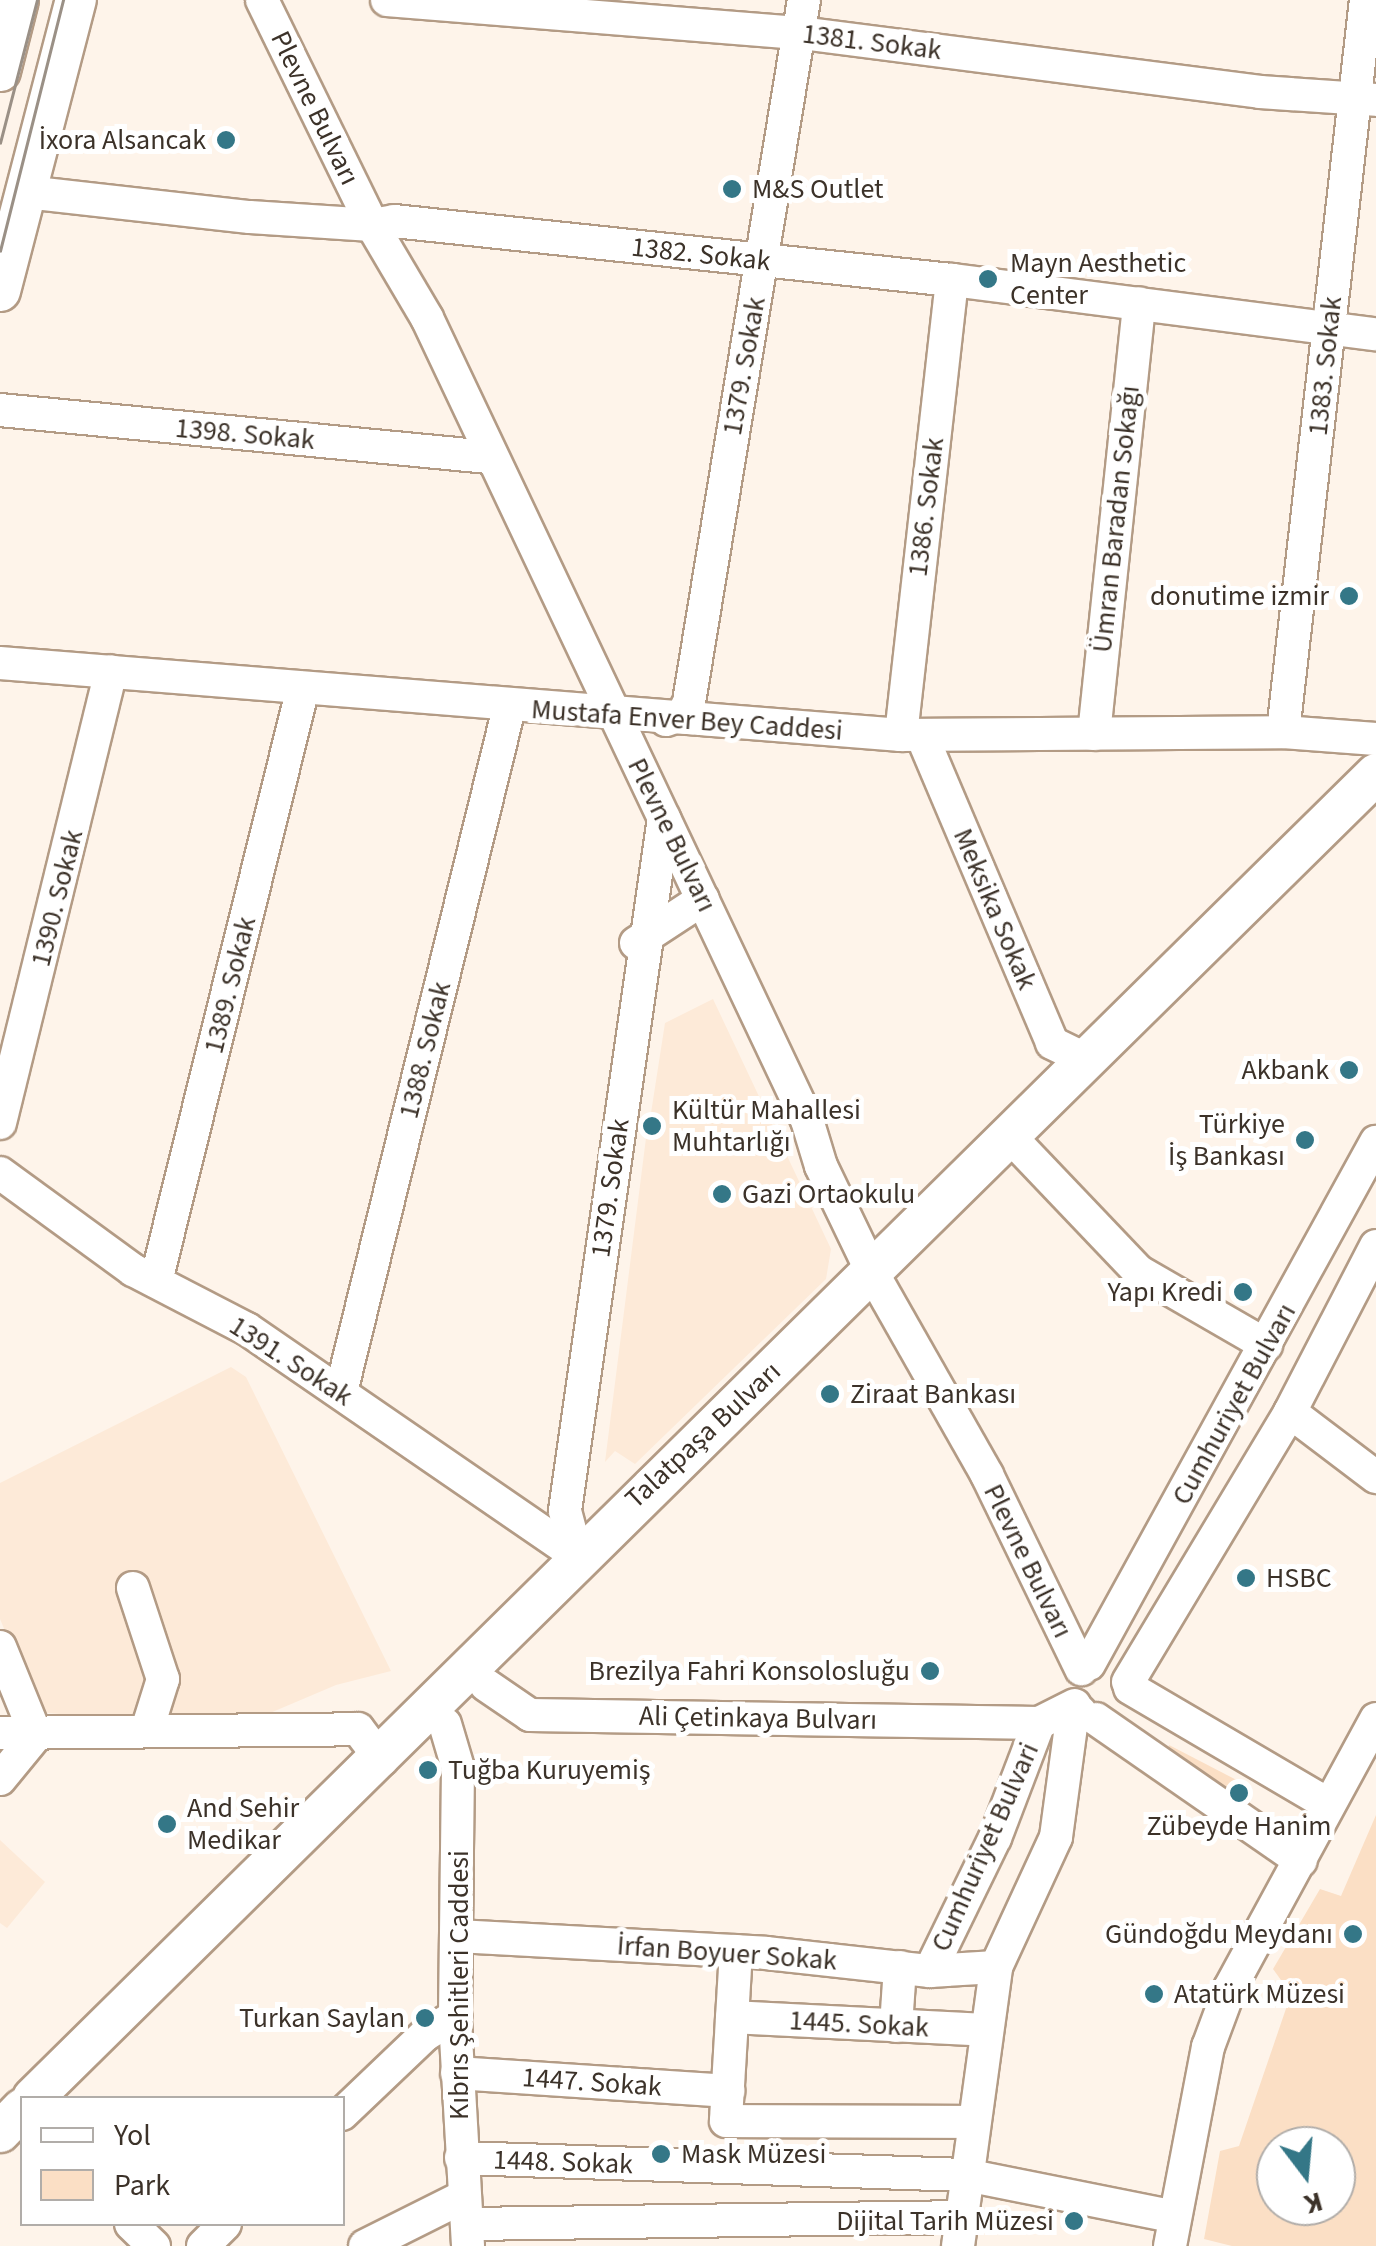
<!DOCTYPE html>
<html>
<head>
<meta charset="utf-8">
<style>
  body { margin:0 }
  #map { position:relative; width:1376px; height:2246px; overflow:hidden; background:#fef4ea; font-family:"Source Sans 3",sans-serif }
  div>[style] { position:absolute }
  .built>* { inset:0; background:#fdead8 }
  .green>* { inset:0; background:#fbdfc5 }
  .roads { filter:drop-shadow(2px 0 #b39b85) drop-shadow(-2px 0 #b39b85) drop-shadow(0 2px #b39b85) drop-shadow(0 -2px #b39b85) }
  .minor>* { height:32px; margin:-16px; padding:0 16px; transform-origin:16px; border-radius:16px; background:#fff }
  .major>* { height:40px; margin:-20px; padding:0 20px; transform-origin:20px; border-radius:20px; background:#fff }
  .tram>* { height:2.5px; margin:-1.25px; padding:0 1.25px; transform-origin:1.25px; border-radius:1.25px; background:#9a9086 }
  .dots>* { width:28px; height:28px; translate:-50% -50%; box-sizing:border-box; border:5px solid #fff; border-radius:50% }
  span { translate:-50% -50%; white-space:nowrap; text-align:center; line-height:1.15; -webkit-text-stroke:10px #fff; paint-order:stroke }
  .street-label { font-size:28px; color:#3c3229 }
  .poi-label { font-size:28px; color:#3c3229 }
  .right { translate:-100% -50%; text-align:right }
  .left { translate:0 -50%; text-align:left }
  .legend { position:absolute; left:20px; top:2096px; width:325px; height:130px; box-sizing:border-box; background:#fff; border:2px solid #b1ada9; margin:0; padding:12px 18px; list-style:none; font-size:30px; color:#3c3229 }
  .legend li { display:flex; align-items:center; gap:20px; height:50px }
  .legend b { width:50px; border:2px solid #b1ada9 }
  .north { position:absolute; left:1256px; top:2126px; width:100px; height:100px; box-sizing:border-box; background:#fff; border:2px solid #b1ada9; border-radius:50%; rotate:164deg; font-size:28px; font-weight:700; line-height:40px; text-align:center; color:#3c3229 }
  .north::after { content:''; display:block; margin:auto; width:35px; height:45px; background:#347787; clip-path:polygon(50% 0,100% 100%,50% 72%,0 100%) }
</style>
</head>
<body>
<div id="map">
  <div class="built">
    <div style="clip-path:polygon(713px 999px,831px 1249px,826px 1279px,635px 1464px,615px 1451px,605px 1462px,646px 1138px,654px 1139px,658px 1115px,651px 1113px,665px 1023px)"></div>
    <div style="clip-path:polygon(231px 1367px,246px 1377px,391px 1671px,336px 1685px,263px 1716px,119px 1720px,39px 1712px,0 1619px,0 1483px)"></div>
    <div style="clip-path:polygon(0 1840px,45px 1882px,7px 1928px,0 1923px)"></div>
  </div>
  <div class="green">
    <div style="clip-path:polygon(1169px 1745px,1252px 1788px,1243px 1807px,1167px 1751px)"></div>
    <div style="clip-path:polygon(evenodd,1376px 1815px,1376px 2246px,1232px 2246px,1204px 2239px,1220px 2151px,1239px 2146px,1291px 1994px,1273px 1969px,1320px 1889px,1341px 1896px,1376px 1815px,1276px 2146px,1336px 2146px,1336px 2206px,1276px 2206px,1276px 2146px)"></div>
  </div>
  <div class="roads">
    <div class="minor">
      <div style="left:262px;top:0;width:250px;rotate:63.9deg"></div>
      <div style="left:372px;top:225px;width:108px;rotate:59.4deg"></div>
      <div style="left:427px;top:318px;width:887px;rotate:64.65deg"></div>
      <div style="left:807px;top:1120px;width:48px;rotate:73.1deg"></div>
      <div style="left:821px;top:1166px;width:120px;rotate:64.3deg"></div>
      <div style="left:873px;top:1274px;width:231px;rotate:60.4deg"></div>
      <div style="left:987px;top:1475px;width:216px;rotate:64.1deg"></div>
      <div style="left:387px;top:0;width:415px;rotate:4.6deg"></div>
      <div style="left:801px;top:33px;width:463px;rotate:7.3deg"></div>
      <div style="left:1260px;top:92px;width:116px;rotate:3.9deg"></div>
      <div style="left:26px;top:192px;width:225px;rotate:6.4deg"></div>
      <div style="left:250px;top:217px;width:122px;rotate:3.8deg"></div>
      <div style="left:372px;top:225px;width:22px;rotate:-10deg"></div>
      <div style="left:394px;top:221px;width:561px;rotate:6.04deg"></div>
      <div style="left:952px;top:280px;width:427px;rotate:7.3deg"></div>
      <div style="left:0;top:410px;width:492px;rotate:5.5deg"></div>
      <div style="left:0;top:663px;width:904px;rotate:4.57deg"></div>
      <div style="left:901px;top:735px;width:382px;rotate:-0.4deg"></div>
      <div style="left:1283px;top:732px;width:93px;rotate:4.3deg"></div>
      <div style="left:666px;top:720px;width:18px;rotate:-19deg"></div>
      <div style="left:683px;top:714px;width:13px;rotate:-63deg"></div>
      <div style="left:689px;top:702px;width:711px;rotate:-80.7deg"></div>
      <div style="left:1283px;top:732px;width:737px;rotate:-83.53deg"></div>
      <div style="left:1094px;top:734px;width:433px;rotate:-84deg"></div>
      <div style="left:901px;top:735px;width:458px;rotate:-83.6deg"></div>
      <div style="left:922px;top:736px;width:333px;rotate:67deg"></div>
      <div style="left:1052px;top:1043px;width:41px;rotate:25.9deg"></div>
      <div style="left:636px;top:943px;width:80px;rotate:-33.3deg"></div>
      <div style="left:0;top:1123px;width:465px;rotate:-76.2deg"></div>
      <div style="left:1022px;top:1149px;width:168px;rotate:46.4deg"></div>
      <div style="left:1138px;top:1271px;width:148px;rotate:30deg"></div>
      <div style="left:0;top:1173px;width:165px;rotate:36.1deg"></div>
      <div style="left:133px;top:1270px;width:128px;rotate:27.4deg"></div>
      <div style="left:247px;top:1329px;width:401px;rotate:34.5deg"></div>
      <div style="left:156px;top:1281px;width:611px;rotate:-76.08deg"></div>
      <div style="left:341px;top:1392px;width:704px;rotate:-76.2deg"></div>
      <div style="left:1290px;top:1412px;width:108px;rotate:37.1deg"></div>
      <div style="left:577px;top:1556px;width:47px;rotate:-104.9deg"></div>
      <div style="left:565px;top:1511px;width:700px;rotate:-81.87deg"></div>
      <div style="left:133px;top:1588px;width:96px;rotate:71.8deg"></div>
      <div style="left:163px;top:1679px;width:53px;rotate:107.4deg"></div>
      <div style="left:0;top:1647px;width:95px;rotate:67.8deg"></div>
      <div style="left:36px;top:1735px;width:57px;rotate:129.3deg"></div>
      <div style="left:1089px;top:1664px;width:596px;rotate:-61.2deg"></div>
      <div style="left:1128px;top:1682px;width:315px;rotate:-59deg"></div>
      <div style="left:1290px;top:1412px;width:187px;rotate:-62.6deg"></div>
      <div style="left:486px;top:1685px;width:53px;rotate:34.3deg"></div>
      <div style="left:530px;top:1715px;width:509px;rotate:0.9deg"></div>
      <div style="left:1039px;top:1723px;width:40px;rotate:-26.6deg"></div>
      <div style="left:1130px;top:1688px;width:227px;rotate:30.4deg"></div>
      <div style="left:1096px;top:1719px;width:249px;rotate:34.7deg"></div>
      <div style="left:445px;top:1724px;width:46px;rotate:73.5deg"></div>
      <div style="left:458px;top:1768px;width:252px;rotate:90.7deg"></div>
      <div style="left:455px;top:2020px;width:226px;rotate:86.7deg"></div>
      <div style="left:0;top:1733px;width:358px;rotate:-0.6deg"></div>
      <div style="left:358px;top:1729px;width:39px;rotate:53deg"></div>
      <div style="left:457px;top:1936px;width:309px;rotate:3.1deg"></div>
      <div style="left:766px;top:1953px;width:165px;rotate:6.3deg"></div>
      <div style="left:930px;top:1971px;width:66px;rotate:-3.5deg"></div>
      <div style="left:736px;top:1951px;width:170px;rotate:93.4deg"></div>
      <div style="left:726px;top:2121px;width:247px;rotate:0.2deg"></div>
      <div style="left:930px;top:1971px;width:148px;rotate:-64deg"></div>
      <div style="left:995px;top:1838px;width:123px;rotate:-69.1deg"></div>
      <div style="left:732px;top:2017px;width:253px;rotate:2.9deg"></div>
      <div style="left:896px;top:2026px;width:59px;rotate:-86.1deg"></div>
      <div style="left:457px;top:2073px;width:272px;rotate:3.8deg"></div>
      <div style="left:342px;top:2114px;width:115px;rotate:-43.6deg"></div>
      <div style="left:425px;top:2035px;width:36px;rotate:-32deg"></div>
      <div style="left:461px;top:2158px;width:505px;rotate:1.93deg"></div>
      <div style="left:966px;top:2175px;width:209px;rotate:11.3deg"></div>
      <div style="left:131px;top:2224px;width:32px;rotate:44deg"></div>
      <div style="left:467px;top:2224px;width:495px;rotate:-0.8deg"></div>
      <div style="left:203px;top:2246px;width:31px;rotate:-45deg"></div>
      <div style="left:365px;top:2246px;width:110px;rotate:-26.6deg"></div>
      <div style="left:958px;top:2246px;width:282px;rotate:-82.2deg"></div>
      <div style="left:996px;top:1967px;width:143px;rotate:-65.2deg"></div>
      <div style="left:1056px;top:1837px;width:112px;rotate:-82.3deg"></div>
      <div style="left:1071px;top:1726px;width:17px;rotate:-59deg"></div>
      <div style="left:1170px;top:2246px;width:203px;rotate:-79.2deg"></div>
      <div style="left:1208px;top:2047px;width:63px;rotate:-69.6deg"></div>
      <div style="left:1230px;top:1988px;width:306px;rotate:-61.5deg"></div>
    </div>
    <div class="major">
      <div style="left:0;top:71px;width:73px;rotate:-75.8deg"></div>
      <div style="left:0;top:291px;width:301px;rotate:-75.4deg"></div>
      <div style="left:33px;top:2098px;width:1886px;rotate:-44.59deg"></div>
      <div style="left:0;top:2132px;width:32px;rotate:-46deg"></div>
    </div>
  </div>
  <div class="tram">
    <div style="left:0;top:143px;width:148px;rotate:-75.5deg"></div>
    <div style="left:0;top:251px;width:259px;rotate:-75.9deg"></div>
  </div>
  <div class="dots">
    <div style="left:226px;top:140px;background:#347787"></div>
    <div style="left:732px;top:189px;background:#347787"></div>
    <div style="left:988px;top:279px;background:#347787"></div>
    <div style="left:1349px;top:596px;background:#347787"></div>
    <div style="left:1349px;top:1070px;background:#347787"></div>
    <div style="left:652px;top:1126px;background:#347787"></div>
    <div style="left:1305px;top:1140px;background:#347787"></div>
    <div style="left:722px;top:1194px;background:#347787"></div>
    <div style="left:1243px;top:1292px;background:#347787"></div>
    <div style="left:830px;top:1394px;background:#347787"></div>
    <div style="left:1246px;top:1578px;background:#347787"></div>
    <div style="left:930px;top:1671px;background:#347787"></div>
    <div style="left:428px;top:1770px;background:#347787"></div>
    <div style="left:1239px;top:1793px;background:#347787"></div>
    <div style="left:167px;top:1824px;background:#347787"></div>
    <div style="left:1353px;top:1934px;background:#347787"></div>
    <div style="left:1154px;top:1994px;background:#347787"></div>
    <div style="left:425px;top:2018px;background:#347787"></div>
    <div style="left:661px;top:2154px;background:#347787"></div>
    <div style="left:1074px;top:2221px;background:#347787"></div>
  </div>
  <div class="street-label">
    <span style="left:872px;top:42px;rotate:7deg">1381. Sokak</span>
    <span style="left:315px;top:108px;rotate:64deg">Plevne Bulvarı</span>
    <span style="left:701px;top:254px;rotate:6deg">1382. Sokak</span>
    <span style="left:744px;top:366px;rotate:-80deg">1379. Sokak</span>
    <span style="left:1325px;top:366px;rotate:-84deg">1383. Sokak</span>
    <span style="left:245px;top:434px;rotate:5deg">1398. Sokak</span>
    <span style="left:926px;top:507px;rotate:-83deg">1386. Sokak</span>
    <span style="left:1116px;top:519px;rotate:-84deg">Ümran Baradan Sokağı</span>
    <span style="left:687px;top:720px;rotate:4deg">Mustafa Enver Bey Caddesi</span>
    <span style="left:672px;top:835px;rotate:64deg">Plevne Bulvarı</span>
    <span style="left:57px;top:898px;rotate:-76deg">1390. Sokak</span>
    <span style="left:995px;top:909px;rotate:67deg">Meksika Sokak</span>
    <span style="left:230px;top:985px;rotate:-76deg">1389. Sokak</span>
    <span style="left:425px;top:1050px;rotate:-76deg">1388. Sokak</span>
    <span style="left:610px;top:1188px;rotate:-82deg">1379. Sokak</span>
    <span style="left:291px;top:1361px;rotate:33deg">1391. Sokak</span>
    <span style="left:1234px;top:1404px;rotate:-61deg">Cumhuriyet Bulvarı</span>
    <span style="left:703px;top:1435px;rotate:-43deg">Talatpaşa Bulvarı</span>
    <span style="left:1028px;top:1561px;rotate:64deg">Plevne Bulvarı</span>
    <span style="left:758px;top:1718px;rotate:1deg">Ali Çetinkaya Bulvarı</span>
    <span style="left:985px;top:1847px;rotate:-66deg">Cumhuriyet Bulvari</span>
    <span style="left:727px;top:1953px;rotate:4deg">İrfan Boyuer Sokak</span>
    <span style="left:459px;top:1985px;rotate:-90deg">Kıbrıs Şehitleri Caddesi</span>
    <span style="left:859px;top:2024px;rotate:3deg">1445. Sokak</span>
    <span style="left:592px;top:2082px;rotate:4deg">1447. Sokak</span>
    <span style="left:563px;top:2162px;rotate:2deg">1448. Sokak</span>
  </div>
  <div class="poi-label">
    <span class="right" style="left:206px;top:140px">İxora Alsancak</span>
    <span class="left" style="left:752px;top:189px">M&amp;S Outlet</span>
    <span class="left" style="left:1010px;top:279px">Mayn Aesthetic<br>Center</span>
    <span class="right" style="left:1329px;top:596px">donutime izmir</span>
    <span class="right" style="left:1329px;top:1070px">Akbank</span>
    <span class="left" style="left:672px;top:1126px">Kültür Mahallesi<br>Muhtarlığı</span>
    <span class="right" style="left:1285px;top:1140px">Türkiye<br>İş Bankası</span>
    <span class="left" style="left:742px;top:1194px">Gazi Ortaokulu</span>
    <span class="right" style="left:1223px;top:1292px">Yapı Kredi</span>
    <span class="left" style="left:850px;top:1394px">Ziraat Bankası</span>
    <span class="left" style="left:1266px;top:1578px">HSBC</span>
    <span class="right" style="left:910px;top:1671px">Brezilya Fahri Konsolosluğu</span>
    <span class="left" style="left:448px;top:1770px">Tuğba Kuruyemiş</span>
    <span class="left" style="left:187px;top:1824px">And Sehir<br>Medikar</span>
    <span style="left:1239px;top:1826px">Zübeyde Hanim</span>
    <span class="right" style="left:1333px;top:1934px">Gündoğdu Meydanı</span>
    <span class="left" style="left:1174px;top:1994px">Atatürk Müzesi</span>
    <span class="right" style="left:405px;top:2018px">Turkan Saylan</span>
    <span class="left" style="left:681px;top:2154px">Mask Müzesi</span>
    <span class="right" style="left:1054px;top:2221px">Dijital Tarih Müzesi</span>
  </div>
  <ul class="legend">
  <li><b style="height:12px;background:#fff"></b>Yol</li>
  <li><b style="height:28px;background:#fbdfc5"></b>Park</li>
  </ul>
  <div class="north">K</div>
</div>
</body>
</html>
